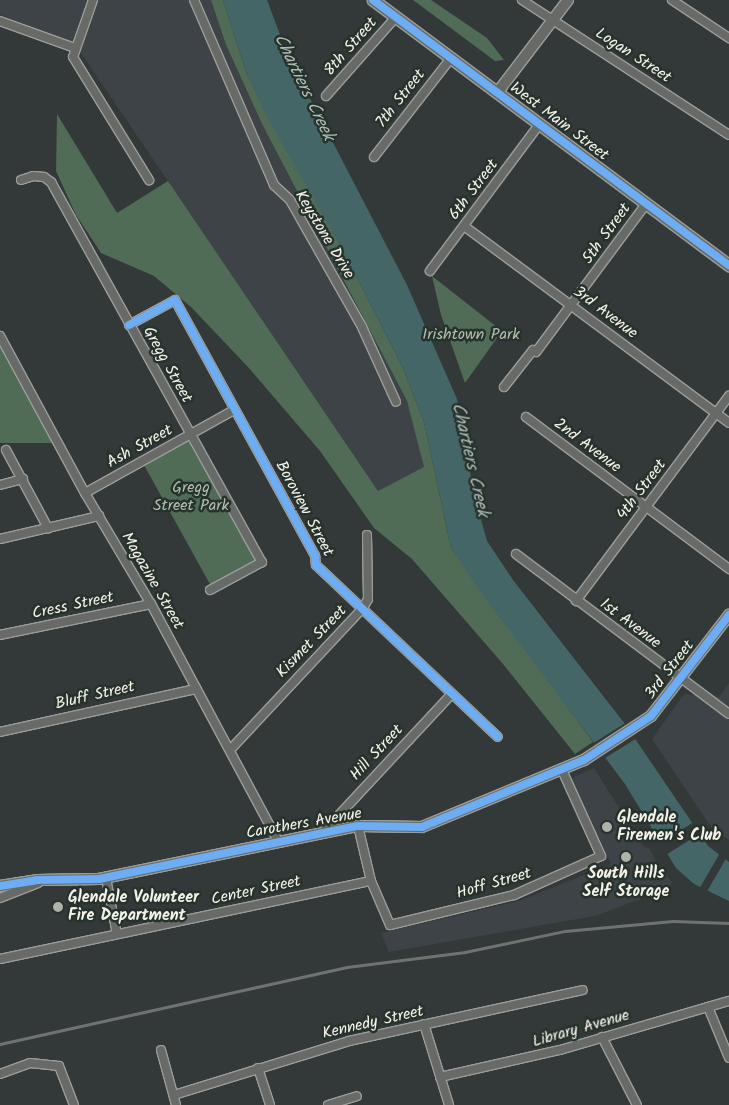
<!DOCTYPE html>
<html>
<head>
<meta charset="utf-8">
<style>
  body { margin:0 }
  #map { position:relative; width:729px; height:1105px; overflow:hidden; background:#333938; font-family:Kalam,sans-serif }
  div>[style] { position:absolute }
  .built>* { inset:0; background:#3d4346 }
  .green>* { inset:0; background:#506b56; transform-origin:0 0 }
  .water>* { inset:0; background:#456666 }
  .pier>* { inset:0; background:#333938; transform-origin:0 0 }
  .roads { filter:drop-shadow(1px 0 #9b9d9b) drop-shadow(-1px 0 #9b9d9b) drop-shadow(0 1px #9b9d9b) drop-shadow(0 -1px #9b9d9b) }
  .minor>* { height:8px; margin:-4px; padding:0 4px; transform-origin:4px; border-radius:4px; background:#676a66 }
  .tertiary>* { height:10px; margin:-5px; padding:0 5px; transform-origin:5px; border-radius:5px; background:#676a66 }
  .secondary>* { height:11px; margin:-5.5px; padding:0 5.5px; transform-origin:5.5px; border-radius:5.5px; background:#676a66 }
  .rail>* { height:2.5px; margin:-1.25px; padding:0 1.25px; transform-origin:1.25px; border-radius:1.25px; background:#6f7370 }
  .cycleway>* { height:8px; margin:-4px; padding:0 4px; transform-origin:4px; border-radius:4px; background:#6dadf4 }
  .dots>* { width:14px; height:14px; translate:-50% -50%; box-sizing:border-box; border:2px solid #26332d; border-radius:50% }
  span { translate:-50% -50%; white-space:nowrap; text-align:center; line-height:1.15; -webkit-text-stroke:5px #26332d; paint-order:stroke }
  .street-label { font-size:16px; color:#f4f1e8 }
  .park-label { font-size:16px; color:#b4bfb0 }
  .poi-label { font-size:16px; color:#f4f1e8; font-weight:700 }
  .left { translate:0 -50%; text-align:left }
  .water-label { font-size:18px; color:#afbbb6; font-style:italic }
</style>
</head>
<body>
<div id="map">
  <div class="built">
    <div style="clip-path:polygon(0 0,211px 0,226px 45px,263px 126px,407px 401px,425px 467px,378px 491px,81px 53px,0 14px)"></div>
    <div style="clip-path:polygon(729px 683px,729px 840px,711px 827px,652px 739px,684px 694px,719px 697px)"></div>
    <div style="clip-path:polygon(594px 768px,643px 846px,650px 849px,659px 867px,672px 882px,670px 888px,595px 916px,389px 952px,381px 933px,519px 901px,611px 864px,569px 779px)"></div>
  </div>
  <div class="green">
    <div style="clip-path:polygon(211px 0,223px 0,247px 75px,343px 250px,402px 366px,424px 422px,451px 548px,593px 742px,575px 754px,503px 664px,412px 559px,374px 528px,320px 451px,248px 367px,191px 307px,154px 276px,101px 253px,76px 215px,56px 171px,57px 114px,117px 213px,168px 181px,378px 491px,424px 467px,407px 401px,263px 126px,226px 45px)"></div>
    <div style="clip-path:polygon(413px 0,431px 0,487px 38px,504px 60px,495px 61px)"></div>
    <div style="clip-path:polygon(432px 276px,502px 331px,465px 383px,441px 315px)"></div>
    <div style="clip-path:polygon(0 342px,54px 443px,0 443px)"></div>
    <div style="left:189px;top:439px;width:140px;height:52px;rotate:61deg"></div>
  </div>
  <div class="water">
    <div style="clip-path:polygon(223px 0,267px 0,288px 56px,407px 285px,457px 399px,474px 494px,487px 541px,513px 580px,625px 724px,708px 846px,729px 862px,729px 901px,694px 884px,676px 868px,625px 784px,479px 590px,451px 548px,424px 422px,402px 366px,343px 250px,268px 119px,247px 75px)"></div>
  </div>
  <div class="pier">
    <div style="left:627px;top:722px;width:19px;height:42px;rotate:58deg"></div>
    <div style="left:694px;top:822px;width:13px;height:42px;rotate:58deg"></div>
    <div style="left:720px;top:853px;width:8px;height:44px;rotate:30deg"></div>
  </div>
  <div class="roads">
    <div class="minor">
      <div style="left:93px;top:0;width:60px;rotate:109.3deg"></div>
      <div style="left:73px;top:57px;width:145px;rotate:58.3deg"></div>
      <div style="left:194px;top:0;width:202px;rotate:66.6deg"></div>
      <div style="left:274px;top:185px;width:22px;rotate:43deg"></div>
      <div style="left:290px;top:200px;width:146px;rotate:60.4deg"></div>
      <div style="left:362px;top:327px;width:82px;rotate:65.6deg"></div>
      <div style="left:522px;top:0;width:247px;rotate:33.1deg"></div>
      <div style="left:672px;top:0;width:69px;rotate:33.7deg"></div>
      <div style="left:0;top:21px;width:80px;rotate:19.8deg"></div>
      <div style="left:326px;top:96px;width:106px;rotate:-48.5deg"></div>
      <div style="left:374px;top:157px;width:125px;rotate:-52.1deg"></div>
      <div style="left:21px;top:180px;width:13px;rotate:-18deg"></div>
      <div style="left:33px;top:176px;width:11px;rotate:5deg"></div>
      <div style="left:44px;top:177px;width:9px;rotate:36deg"></div>
      <div style="left:51px;top:182px;width:435px;rotate:61deg"></div>
      <div style="left:262px;top:562px;width:59px;rotate:151.7deg"></div>
      <div style="left:464px;top:226px;width:330px;rotate:36.6deg"></div>
      <div style="left:430px;top:271px;width:182px;rotate:-53.3deg"></div>
      <div style="left:129px;top:325px;width:52px;rotate:-28.5deg"></div>
      <div style="left:175px;top:300px;width:292px;rotate:61.3deg"></div>
      <div style="left:315px;top:556px;width:9px;rotate:84deg"></div>
      <div style="left:316px;top:565px;width:250px;rotate:43.4deg"></div>
      <div style="left:0;top:336px;width:179px;rotate:61.6deg"></div>
      <div style="left:85px;top:493px;width:129px;rotate:59.3deg"></div>
      <div style="left:151px;top:604px;width:269px;rotate:61.8deg"></div>
      <div style="left:536px;top:352px;width:184px;rotate:-53.4deg"></div>
      <div style="left:504px;top:387px;width:47px;rotate:-51.9deg"></div>
      <div style="left:526px;top:417px;width:254px;rotate:36.8deg"></div>
      <div style="left:6px;top:450px;width:89px;rotate:61.7deg"></div>
      <div style="left:0;top:485px;width:24px;rotate:-15deg"></div>
      <div style="left:85px;top:493px;width:171px;rotate:-29.1deg"></div>
      <div style="left:0;top:539px;width:102px;rotate:-13.1deg"></div>
      <div style="left:516px;top:554px;width:266px;rotate:36.9deg"></div>
      <div style="left:576px;top:601px;width:256px;rotate:-53.3deg"></div>
      <div style="left:0;top:635px;width:154px;rotate:-11.6deg"></div>
      <div style="left:0;top:732px;width:201px;rotate:-12.4deg"></div>
      <div style="left:230px;top:750px;width:195px;rotate:-46.9deg"></div>
      <div style="left:363px;top:608px;width:10px;rotate:-61deg"></div>
      <div style="left:368px;top:599px;width:64px;rotate:-90.9deg"></div>
      <div style="left:358px;top:826px;width:57px;rotate:76.7deg"></div>
      <div style="left:371px;top:881px;width:48px;rotate:66.6deg"></div>
      <div style="left:390px;top:925px;width:128px;rotate:-13.6deg"></div>
      <div style="left:514px;top:895px;width:95px;rotate:-24.1deg"></div>
      <div style="left:601px;top:856px;width:94px;rotate:-114.4deg"></div>
      <div style="left:324px;top:831px;width:186px;rotate:-47deg"></div>
      <div style="left:106px;top:878px;width:57px;rotate:78.9deg"></div>
      <div style="left:0;top:898px;width:41px;rotate:-21.5deg"></div>
      <div style="left:0;top:959px;width:379px;rotate:-11.9deg"></div>
      <div style="left:708px;top:1007px;width:55px;rotate:67.6deg"></div>
      <div style="left:424px;top:1024px;width:85px;rotate:72.8deg"></div>
      <div style="left:602px;top:1037px;width:76px;rotate:62.8deg"></div>
      <div style="left:161px;top:1050px;width:57px;rotate:74.7deg"></div>
      <div style="left:258px;top:1068px;width:39px;rotate:72deg"></div>
      <div style="left:0;top:1074px;width:32px;rotate:-20deg"></div>
      <div style="left:30px;top:1063px;width:29px;rotate:6deg"></div>
      <div style="left:59px;top:1066px;width:42px;rotate:69deg"></div>
      <div style="left:440px;top:1077px;width:123px;rotate:-12.7deg"></div>
      <div style="left:560px;top:1050px;width:176px;rotate:-16.2deg"></div>
      <div style="left:174px;top:1095px;width:183px;rotate:-17.1deg"></div>
      <div style="left:349px;top:1041px;width:239px;rotate:-12.3deg"></div>
      <div style="left:328px;top:1105px;width:30px;rotate:-17deg"></div>
    </div>
    <div class="tertiary">
      <div style="left:497px;top:93px;width:117px;rotate:-52.6deg"></div>
      <div style="left:0;top:886px;width:37px;rotate:-9deg"></div>
      <div style="left:37px;top:880px;width:62px;rotate:-0.9deg"></div>
      <div style="left:99px;top:879px;width:264px;rotate:-11.6deg"></div>
      <div style="left:358px;top:826px;width:64px;rotate:0.9deg"></div>
      <div style="left:422px;top:827px;width:175px;rotate:-22.5deg"></div>
      <div style="left:584px;top:760px;width:80px;rotate:-33.3deg"></div>
      <div style="left:651px;top:716px;width:128px;rotate:-52.3deg"></div>
    </div>
    <div class="secondary">
      <div style="left:373px;top:0;width:444px;rotate:36.7deg"></div>
    </div>
  </div>
  <div class="rail">
    <div style="left:0;top:1044px;width:355px;rotate:-12.5deg"></div>
    <div style="left:347px;top:967px;width:119px;rotate:-7.2deg"></div>
    <div style="left:465px;top:952px;width:102px;rotate:-11.9deg"></div>
    <div style="left:565px;top:931px;width:108px;rotate:-5.3deg"></div>
    <div style="left:673px;top:921px;width:56px;rotate:2deg"></div>
  </div>
  <div class="cycleway">
    <div style="left:373px;top:0;width:444px;rotate:36.7deg"></div>
    <div style="left:129px;top:325px;width:52px;rotate:-28.5deg"></div>
    <div style="left:175px;top:300px;width:292px;rotate:61.3deg"></div>
    <div style="left:315px;top:556px;width:9px;rotate:84deg"></div>
    <div style="left:316px;top:565px;width:250px;rotate:43.4deg"></div>
    <div style="left:0;top:886px;width:37px;rotate:-9deg"></div>
    <div style="left:37px;top:880px;width:62px;rotate:-0.9deg"></div>
    <div style="left:99px;top:879px;width:264px;rotate:-11.6deg"></div>
    <div style="left:358px;top:826px;width:64px;rotate:0.9deg"></div>
    <div style="left:422px;top:827px;width:175px;rotate:-22.5deg"></div>
    <div style="left:584px;top:760px;width:80px;rotate:-33.3deg"></div>
    <div style="left:651px;top:716px;width:128px;rotate:-52.3deg"></div>
  </div>
  <div class="dots">
    <div style="left:607px;top:827px;background:#b0b1aa"></div>
    <div style="left:626px;top:857px;background:#b0b1aa"></div>
    <div style="left:58px;top:907px;background:#b0b1aa"></div>
  </div>
  <div class="street-label">
    <span style="left:351px;top:47px;rotate:-49deg">8th Street</span>
    <span style="left:633px;top:56px;rotate:33deg">Logan Street</span>
    <span style="left:401px;top:99px;rotate:-52deg">7th Street</span>
    <span style="left:559px;top:122px;rotate:37deg">West Main Street</span>
    <span style="left:474px;top:190px;rotate:-53deg">6th Street</span>
    <span style="left:607px;top:234px;rotate:-54deg">5th Street</span>
    <span style="left:324px;top:235px;rotate:59deg">Keystone Drive</span>
    <span style="left:605px;top:313px;rotate:37deg">3rd Avenue</span>
    <span style="left:167px;top:365px;rotate:61deg">Gregg Street</span>
    <span style="left:587px;top:446px;rotate:37deg">2nd Avenue</span>
    <span style="left:140px;top:447px;rotate:-29deg">Ash Street</span>
    <span style="left:642px;top:490px;rotate:-53deg">4th Street</span>
    <span style="left:304px;top:509px;rotate:62deg">Boroview Street</span>
    <span style="left:152px;top:581px;rotate:60deg">Magazine Street</span>
    <span style="left:73px;top:606px;rotate:-12deg">Cress Street</span>
    <span style="left:630px;top:624px;rotate:37deg">1st Avenue</span>
    <span style="left:312px;top:642px;rotate:-46deg">Kismet Street</span>
    <span style="left:670px;top:670px;rotate:-52deg">3rd Street</span>
    <span style="left:95px;top:696px;rotate:-13deg">Bluff Street</span>
    <span style="left:377px;top:753px;rotate:-47deg">Hill Street</span>
    <span style="left:304px;top:824px;rotate:-10deg">Carothers Avenue</span>
    <span style="left:494px;top:884px;rotate:-16deg">Hoff Street</span>
    <span style="left:256px;top:891px;rotate:-12deg">Center Street</span>
    <span style="left:373px;top:1023px;rotate:-13deg">Kennedy Street</span>
    <span style="left:581px;top:1029px;rotate:-16deg">Library Avenue</span>
  </div>
  <div class="park-label">
    <span style="left:471px;top:335px">Irishtown Park</span>
    <span style="left:191px;top:497px">Gregg<br>Street Park</span>
  </div>
  <div class="poi-label">
    <span class="left" style="left:617px;top:827px">Glendale<br>Firemen's Club</span>
    <span style="left:626px;top:883px">South Hills<br>Self Storage</span>
    <span class="left" style="left:68px;top:907px">Glendale Volunteer<br>Fire Department</span>
  </div>
  <div class="water-label">
    <span style="left:303px;top:88px;rotate:64deg">Chartiers Creek</span>
    <span style="left:469px;top:460px;rotate:77deg">Chartiers Creek</span>
  </div>
</div>
</body>
</html>
